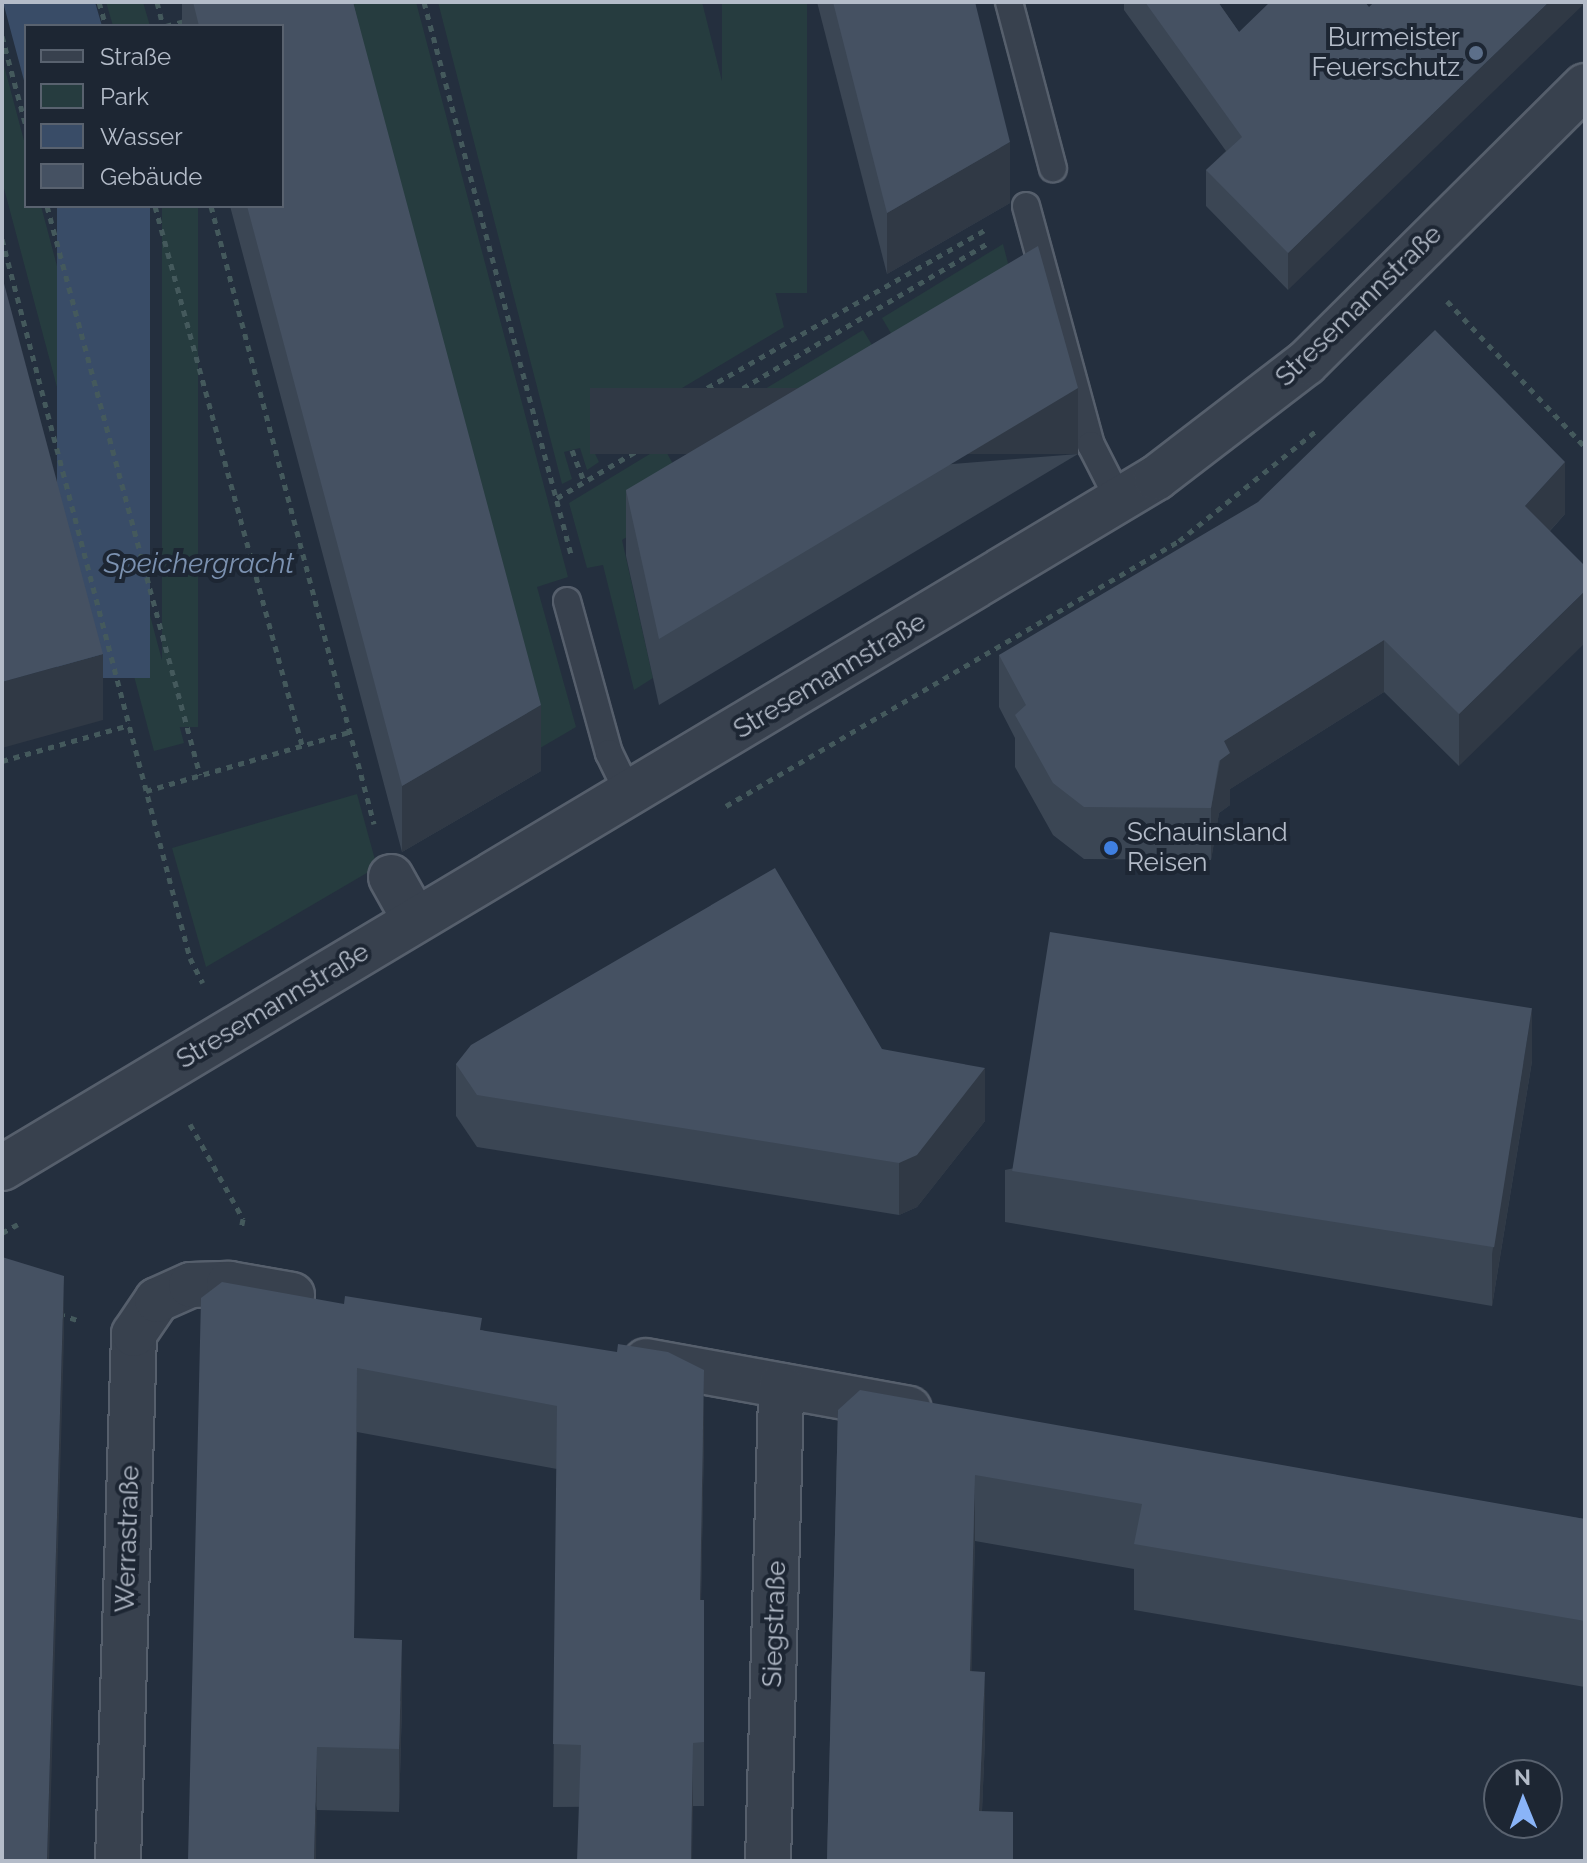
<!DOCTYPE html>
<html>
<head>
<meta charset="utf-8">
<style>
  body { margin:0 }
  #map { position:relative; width:1587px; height:1863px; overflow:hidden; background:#242f3e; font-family:Raleway,sans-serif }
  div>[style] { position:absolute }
  .green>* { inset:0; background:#263c3f; transform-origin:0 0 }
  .water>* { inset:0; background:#394c67; transform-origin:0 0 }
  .path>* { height:5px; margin-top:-2.5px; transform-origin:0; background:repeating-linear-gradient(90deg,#44595c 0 6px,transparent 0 12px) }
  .roads { filter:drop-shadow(2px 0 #565f6c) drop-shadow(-2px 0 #565f6c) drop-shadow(0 2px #565f6c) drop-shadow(0 -2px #565f6c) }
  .lane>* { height:26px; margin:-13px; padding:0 13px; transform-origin:13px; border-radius:13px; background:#38414e }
  .street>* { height:44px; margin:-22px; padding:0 22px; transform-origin:22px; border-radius:22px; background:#38414e }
  .wall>* { inset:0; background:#3b4654 }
  .shaded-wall>* { inset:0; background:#303945; transform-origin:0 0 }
  .building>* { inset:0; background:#455162; transform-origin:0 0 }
  .dots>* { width:22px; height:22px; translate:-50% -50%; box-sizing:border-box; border:4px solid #1d2633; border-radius:50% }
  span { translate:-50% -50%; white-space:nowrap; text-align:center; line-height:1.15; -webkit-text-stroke:8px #1d2633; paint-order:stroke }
  .poi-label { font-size:26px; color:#b4bcc9 }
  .right { translate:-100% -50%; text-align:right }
  .left { translate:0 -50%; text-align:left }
  .street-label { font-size:26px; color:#b4bcc9 }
  .water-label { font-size:28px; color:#7c92b1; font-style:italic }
  .frame { position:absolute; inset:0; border:4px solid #b4bcc9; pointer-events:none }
  .legend { position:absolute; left:24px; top:24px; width:260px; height:184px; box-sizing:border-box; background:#1d2633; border:2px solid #59626f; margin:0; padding:10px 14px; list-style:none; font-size:24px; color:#b4bcc9 }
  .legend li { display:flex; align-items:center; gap:16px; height:40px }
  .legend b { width:40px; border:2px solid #59626f }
  .north { position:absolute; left:1483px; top:1759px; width:80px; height:80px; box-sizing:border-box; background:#1d2633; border:2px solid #59626f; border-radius:50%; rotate:359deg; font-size:22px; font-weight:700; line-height:32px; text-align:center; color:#b4bcc9 }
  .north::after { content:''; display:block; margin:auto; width:28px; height:36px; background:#8ab4f8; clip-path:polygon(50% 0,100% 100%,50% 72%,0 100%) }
</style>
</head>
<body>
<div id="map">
  <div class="green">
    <div style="clip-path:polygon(106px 2px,143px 2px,150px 26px,113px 26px)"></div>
    <div style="clip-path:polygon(349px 2px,416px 2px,568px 577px,537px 587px,576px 727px,535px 751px)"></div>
    <div style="clip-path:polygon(438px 2px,702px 2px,784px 327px,590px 443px,599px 462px,587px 470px,580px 448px,564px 452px,572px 479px,562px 484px)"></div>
    <div style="left:722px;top:2px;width:85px;height:291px"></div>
    <div style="clip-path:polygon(2px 58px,26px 148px,26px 206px,41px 206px,184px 743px,154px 751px,2px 181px)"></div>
    <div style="left:162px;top:206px;width:36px;height:521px"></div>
    <div style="clip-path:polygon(1003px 244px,1019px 306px,912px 369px,882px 318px)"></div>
    <div style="left:863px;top:330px;width:58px;height:194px;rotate:59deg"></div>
    <div style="clip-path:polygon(663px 446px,692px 498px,622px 540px,653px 678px,634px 690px,603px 565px,587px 568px,569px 503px)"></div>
    <div style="clip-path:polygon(357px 794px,377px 867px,206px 967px,172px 848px)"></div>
  </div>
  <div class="water">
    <div style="clip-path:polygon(3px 2px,95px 2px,102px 26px,26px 26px,26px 88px)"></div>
    <div style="left:57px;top:206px;width:93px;height:472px"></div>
  </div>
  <div class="path">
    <div style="left:99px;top:2px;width:25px;rotate:74deg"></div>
    <div style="left:157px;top:2px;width:25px;rotate:76deg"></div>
    <div style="left:424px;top:2px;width:571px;rotate:75.09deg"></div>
    <div style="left:166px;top:26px;width:23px;rotate:-15deg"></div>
    <div style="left:2px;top:36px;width:93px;rotate:75.1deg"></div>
    <div style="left:47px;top:206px;width:589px;rotate:74.95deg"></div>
    <div style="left:155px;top:206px;width:559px;rotate:74.74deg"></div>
    <div style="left:211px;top:206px;width:639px;rotate:75.22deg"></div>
    <div style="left:2px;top:239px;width:743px;rotate:75.35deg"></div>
    <div style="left:190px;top:958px;width:28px;rotate:63deg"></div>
    <div style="left:1447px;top:301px;width:201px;rotate:46.6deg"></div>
    <div style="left:603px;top:447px;width:439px;rotate:-29.6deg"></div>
    <div style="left:572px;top:450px;width:34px;rotate:69deg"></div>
    <div style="left:557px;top:498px;width:499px;rotate:-30.6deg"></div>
    <div style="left:2px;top:761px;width:132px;rotate:-15.8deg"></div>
    <div style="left:146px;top:791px;width:211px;rotate:-16.2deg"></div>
    <div style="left:726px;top:806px;width:525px;rotate:-30.33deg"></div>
    <div style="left:1179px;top:541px;width:177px;rotate:-38.8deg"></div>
    <div style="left:190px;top:1124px;width:109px;rotate:60.8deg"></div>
    <div style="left:243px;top:1219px;width:10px;rotate:101deg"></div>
    <div style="left:2px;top:1233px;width:18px;rotate:-29deg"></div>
    <div style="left:59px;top:1314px;width:22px;rotate:18deg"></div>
  </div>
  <div class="roads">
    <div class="lane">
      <div style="left:1009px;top:2px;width:172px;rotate:75.2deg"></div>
      <div style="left:1026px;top:206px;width:248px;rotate:74.8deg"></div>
      <div style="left:1091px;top:445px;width:64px;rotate:63deg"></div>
      <div style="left:567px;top:601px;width:158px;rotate:74.6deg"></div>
      <div style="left:609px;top:753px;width:46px;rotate:64deg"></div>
    </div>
    <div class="street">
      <div style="left:391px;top:877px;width:49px;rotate:60.8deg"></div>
      <div style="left:2px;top:1168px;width:1345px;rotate:-30.88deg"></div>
      <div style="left:1156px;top:478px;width:189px;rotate:-37.5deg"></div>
      <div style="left:1306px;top:363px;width:393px;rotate:-44.8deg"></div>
      <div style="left:646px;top:1361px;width:267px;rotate:10.3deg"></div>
      <div style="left:118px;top:1861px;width:527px;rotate:-88.26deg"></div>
      <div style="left:134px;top:1334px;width:41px;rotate:-55.9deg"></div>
      <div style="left:157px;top:1300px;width:37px;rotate:-24deg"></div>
      <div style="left:191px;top:1285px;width:38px;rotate:-2deg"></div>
      <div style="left:229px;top:1284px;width:64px;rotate:9.9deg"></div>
      <div style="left:768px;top:1861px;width:475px;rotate:-88.4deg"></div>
    </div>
  </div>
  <div class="wall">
    <div style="clip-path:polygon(182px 2px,353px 2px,541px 771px,402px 852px,230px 206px,282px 206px,282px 26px,182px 26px)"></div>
    <div style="clip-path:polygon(817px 2px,975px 2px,1010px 203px,887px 274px)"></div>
    <div style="clip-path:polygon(1124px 2px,1218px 2px,1239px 32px,1365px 2px,1288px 290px,1206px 206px,1206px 170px,1226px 151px,1124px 10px)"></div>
    <div style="clip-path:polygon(1078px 454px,659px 705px,626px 556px,626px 490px)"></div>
    <div style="clip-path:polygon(1565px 514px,1550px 531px,1459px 766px,1384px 692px,1230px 789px,1230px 805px,1219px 813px,1211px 860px,1084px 859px,1053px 835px,1015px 767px,1015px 738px,999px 707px,999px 655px)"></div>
    <div style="clip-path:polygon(882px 1049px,985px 1121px,917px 1207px,899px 1215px,477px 1147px,456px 1116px,456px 1064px)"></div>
    <div style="clip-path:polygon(1532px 1061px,1492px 1306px,1005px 1222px,1005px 1170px)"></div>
    <div style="clip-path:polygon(201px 1298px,482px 1330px,704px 1433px,701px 1600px,704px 1600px,704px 1806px,553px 1807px,557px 1469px,357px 1432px,354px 1638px,402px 1703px,399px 1812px,317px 1810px)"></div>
    <div style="clip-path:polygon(838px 1410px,1585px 1519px,1585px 1687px,1134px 1610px,1134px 1569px,975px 1541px,971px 1671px,985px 1738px,982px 1811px,827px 1861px)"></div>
  </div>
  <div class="shaded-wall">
    <div style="clip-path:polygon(1549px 2px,1585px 2px,1585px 3px,1288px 290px,1288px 253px)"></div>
    <div style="clip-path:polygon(1010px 142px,1010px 203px,887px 274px,887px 213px)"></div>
    <div style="left:1078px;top:388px;width:66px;height:488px;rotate:90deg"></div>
    <div style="clip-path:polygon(1565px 462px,1565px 514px,1525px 558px,1525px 506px)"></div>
    <div style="clip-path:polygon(1585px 591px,1585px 643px,1459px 766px,1459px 714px)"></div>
    <div style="clip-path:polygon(1384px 640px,1384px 692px,1230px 789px,1230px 805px,1219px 813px,1211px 860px,1211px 808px,1224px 741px)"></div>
    <div style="clip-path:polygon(103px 654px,103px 720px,2px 748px,2px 682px)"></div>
    <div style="clip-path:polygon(541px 705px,541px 771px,402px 852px,402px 786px)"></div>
    <div style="clip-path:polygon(1532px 1009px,1532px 1061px,1492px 1306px,1492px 1254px)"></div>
    <div style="clip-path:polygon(985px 1068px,985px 1121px,917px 1207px,899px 1215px,899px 1163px)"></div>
    <div style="clip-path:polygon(64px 1276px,64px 1338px,49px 1861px,47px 1861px)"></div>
    <div style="clip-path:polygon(704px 1370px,704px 1433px,700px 1664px,700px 1600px)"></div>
    <div style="clip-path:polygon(975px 1475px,975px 1541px,970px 1737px,970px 1671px)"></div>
    <div style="clip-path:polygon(402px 1640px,402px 1703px,399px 1812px,399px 1749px)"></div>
    <div style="clip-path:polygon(985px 1672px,985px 1738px,980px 1861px,979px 1811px)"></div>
    <div style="clip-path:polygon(693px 1743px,693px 1806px,692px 1861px,691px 1861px)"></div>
    <div style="clip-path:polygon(317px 1747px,316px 1861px,314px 1861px)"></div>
  </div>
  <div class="building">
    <div style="clip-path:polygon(193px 2px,353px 2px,541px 705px,402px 786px,247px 206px,282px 206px,282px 26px,199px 26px)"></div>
    <div style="clip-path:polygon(833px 2px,975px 2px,1010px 142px,887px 213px)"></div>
    <div style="clip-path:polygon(1145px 2px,1218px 2px,1239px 32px,1270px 2px,1365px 2px,1369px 7px,1374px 2px,1549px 2px,1288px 253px,1206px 170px,1242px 137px)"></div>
    <div style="clip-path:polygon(1038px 246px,1078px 388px,659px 639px,626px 490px)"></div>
    <div style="clip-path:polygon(2px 276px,103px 654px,2px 682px)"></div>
    <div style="clip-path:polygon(1435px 330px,1565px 462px,1525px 506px,1585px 566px,1585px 591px,1459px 714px,1384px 640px,1224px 741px,1230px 753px,1219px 761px,1211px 808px,1084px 807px,1053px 783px,1015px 715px,1026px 705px,999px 655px,1258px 502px)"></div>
    <div style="clip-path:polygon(775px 868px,882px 1049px,985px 1068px,917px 1155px,899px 1163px,477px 1095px,456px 1064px,471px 1045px)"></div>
    <div style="left:1050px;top:932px;width:488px;height:242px;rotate:9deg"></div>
    <div style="clip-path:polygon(2px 1257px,64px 1276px,47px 1861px,2px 1861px)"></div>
    <div style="clip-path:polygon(222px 1282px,344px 1304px,345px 1296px,482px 1318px,480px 1330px,617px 1352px,618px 1344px,668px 1352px,704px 1370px,700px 1600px,704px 1600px,704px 1742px,693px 1743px,691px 1861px,577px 1861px,581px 1745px,553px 1744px,557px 1406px,357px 1368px,354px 1638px,402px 1640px,399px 1749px,317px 1747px,314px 1861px,188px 1861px,201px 1298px)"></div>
    <div style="clip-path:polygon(860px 1390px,1585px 1519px,1585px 1621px,1134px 1544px,1142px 1504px,975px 1475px,970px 1671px,985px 1672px,979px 1811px,1013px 1812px,1013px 1861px,827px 1861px,838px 1410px)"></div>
  </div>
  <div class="dots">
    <div style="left:1476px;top:53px;background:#5c6f8a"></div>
    <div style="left:1111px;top:848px;background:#3f7fe0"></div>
  </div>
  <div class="poi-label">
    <span class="right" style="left:1460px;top:53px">Burmeister<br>Feuerschutz</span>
    <span class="left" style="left:1127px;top:848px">Schauinsland<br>Reisen</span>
  </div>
  <div class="street-label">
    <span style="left:1359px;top:306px;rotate:-44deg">Stresemannstraße</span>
    <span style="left:830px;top:676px;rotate:-31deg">Stresemannstraße</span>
    <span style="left:273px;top:1006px;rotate:-31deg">Stresemannstraße</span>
    <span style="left:128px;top:1539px;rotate:-88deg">Werrastraße</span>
    <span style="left:775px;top:1624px;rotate:-88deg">Siegstraße</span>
  </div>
  <div class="water-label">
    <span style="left:199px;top:564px">Speichergracht</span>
  </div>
  <div class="frame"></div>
  <ul class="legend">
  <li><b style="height:10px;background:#38414e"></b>Straße</li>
  <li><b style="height:22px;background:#263c3f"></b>Park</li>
  <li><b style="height:22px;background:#394c67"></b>Wasser</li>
  <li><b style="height:22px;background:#455162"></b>Gebäude</li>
  </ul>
  <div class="north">N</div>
</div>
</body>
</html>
